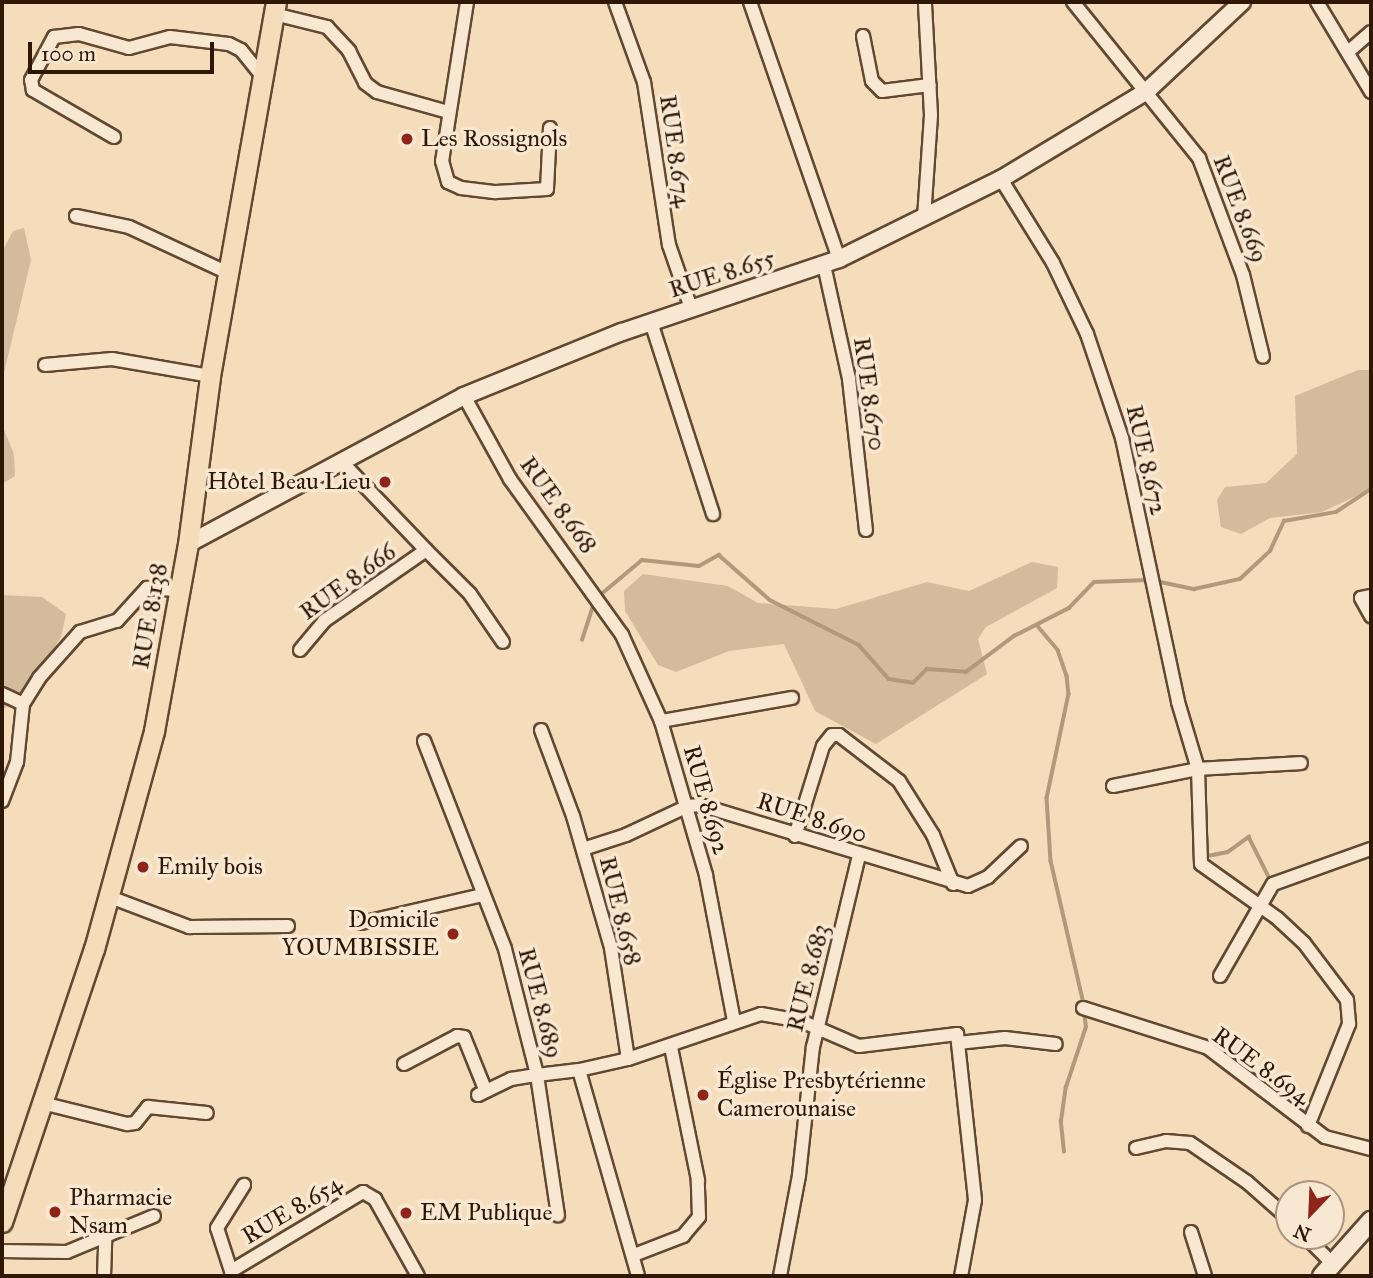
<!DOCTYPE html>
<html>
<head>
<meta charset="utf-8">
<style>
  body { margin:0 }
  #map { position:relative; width:1373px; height:1278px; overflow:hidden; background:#f5dcba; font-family:"IM FELL Great Primer",serif }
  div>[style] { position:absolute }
  .green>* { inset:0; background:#d3bb9b }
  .stream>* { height:3.5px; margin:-1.75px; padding:0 1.75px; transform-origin:1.75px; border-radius:1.75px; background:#b2997c }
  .roads { filter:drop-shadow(2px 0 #604832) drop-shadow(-2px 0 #604832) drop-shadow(0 2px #604832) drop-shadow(0 -2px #604832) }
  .minor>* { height:12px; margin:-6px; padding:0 6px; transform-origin:6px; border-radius:6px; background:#f8e8d2 }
  .tertiary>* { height:16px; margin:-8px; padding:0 8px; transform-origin:8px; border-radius:8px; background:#f8e8d2 }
  .secondary>* { height:18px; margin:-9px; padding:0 9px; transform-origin:9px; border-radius:9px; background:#f8e8d2 }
  .primary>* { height:19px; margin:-9.5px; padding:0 9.5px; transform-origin:9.5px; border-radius:9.5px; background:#f5dcba }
  .dots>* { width:19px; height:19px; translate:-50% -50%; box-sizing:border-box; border:4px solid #f8e8d2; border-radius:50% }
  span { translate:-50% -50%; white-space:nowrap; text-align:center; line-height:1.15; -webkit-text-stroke:7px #f8e8d2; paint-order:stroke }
  .poi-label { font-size:24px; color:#2f1705 }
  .left { translate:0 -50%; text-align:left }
  .right { translate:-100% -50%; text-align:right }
  .street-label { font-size:24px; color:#2f1705 }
  .frame { position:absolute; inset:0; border:4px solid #2f1705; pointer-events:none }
  .north { position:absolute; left:1275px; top:1180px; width:70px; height:70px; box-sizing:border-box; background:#f8e8d2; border:2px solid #a89480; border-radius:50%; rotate:203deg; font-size:19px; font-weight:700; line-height:28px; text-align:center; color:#2f1705 }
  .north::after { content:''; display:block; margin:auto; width:24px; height:32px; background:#8f2418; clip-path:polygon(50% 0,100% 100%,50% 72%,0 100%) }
  .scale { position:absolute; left:28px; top:42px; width:186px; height:32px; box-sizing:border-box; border:4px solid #2f1705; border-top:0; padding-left:9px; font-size:21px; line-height:24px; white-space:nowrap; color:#2f1705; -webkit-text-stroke:5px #f8e8d2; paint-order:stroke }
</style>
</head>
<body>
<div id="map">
  <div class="green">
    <div style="clip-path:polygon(24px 228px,31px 260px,2px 381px,2px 252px,13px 231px)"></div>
    <div style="clip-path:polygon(1358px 370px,1371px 370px,1371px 489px,1322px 512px,1270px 518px,1241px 534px,1221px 527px,1217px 500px,1225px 487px,1266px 483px,1297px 454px,1295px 396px)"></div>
    <div style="clip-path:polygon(2px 425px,14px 454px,15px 476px,2px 484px)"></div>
    <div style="clip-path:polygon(1032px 562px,1058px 567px,1057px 588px,986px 627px,978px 639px,987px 674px,876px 744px,815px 711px,784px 644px,729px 651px,676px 672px,658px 665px,625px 611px,624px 591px,643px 574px,728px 586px,758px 603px,836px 609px,927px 582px,969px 591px)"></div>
    <div style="clip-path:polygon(2px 595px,42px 597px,66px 614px,61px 637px,25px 695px,2px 710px)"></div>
  </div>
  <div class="stream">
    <div style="left:1156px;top:581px;width:39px;rotate:12deg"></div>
    <div style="left:1194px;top:589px;width:47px;rotate:-12.3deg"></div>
    <div style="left:1240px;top:579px;width:41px;rotate:-43deg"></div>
    <div style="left:1270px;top:551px;width:33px;rotate:-65deg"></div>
    <div style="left:1284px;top:521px;width:53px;rotate:-9.8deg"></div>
    <div style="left:1336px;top:512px;width:42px;rotate:-33.3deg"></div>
    <div style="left:599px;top:596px;width:56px;rotate:-39.9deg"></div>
    <div style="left:642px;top:560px;width:57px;rotate:6deg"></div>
    <div style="left:699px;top:566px;width:23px;rotate:-29deg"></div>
    <div style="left:719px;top:555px;width:68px;rotate:41.4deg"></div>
    <div style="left:770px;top:600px;width:100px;rotate:26.8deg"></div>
    <div style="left:859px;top:645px;width:45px;rotate:48.6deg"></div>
    <div style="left:889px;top:679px;width:24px;rotate:9deg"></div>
    <div style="left:913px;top:683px;width:20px;rotate:-45deg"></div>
    <div style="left:927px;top:669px;width:39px;rotate:4deg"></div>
    <div style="left:966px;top:672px;width:60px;rotate:-36.9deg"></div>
    <div style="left:1014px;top:636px;width:62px;rotate:-27deg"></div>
    <div style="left:1069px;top:608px;width:36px;rotate:-46deg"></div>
    <div style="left:1094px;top:582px;width:54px;rotate:-2.1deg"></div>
    <div style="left:1037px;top:625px;width:33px;rotate:50deg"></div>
    <div style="left:1058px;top:650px;width:28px;rotate:71deg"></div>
    <div style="left:1067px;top:676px;width:18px;rotate:84deg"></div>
    <div style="left:1069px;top:694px;width:106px;rotate:101.9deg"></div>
    <div style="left:1047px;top:798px;width:63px;rotate:86.4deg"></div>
    <div style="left:1051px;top:861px;width:147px;rotate:77deg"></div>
    <div style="left:582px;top:640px;width:40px;rotate:-72deg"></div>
    <div style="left:1202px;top:857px;width:26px;rotate:-11deg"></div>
    <div style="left:1228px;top:852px;width:26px;rotate:-36deg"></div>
    <div style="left:1249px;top:837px;width:51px;rotate:63.4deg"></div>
    <div style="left:1064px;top:1152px;width:31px;rotate:-96deg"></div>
    <div style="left:1061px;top:1121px;width:34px;rotate:-82deg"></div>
    <div style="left:1066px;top:1087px;width:63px;rotate:-71.6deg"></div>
    <div style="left:1086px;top:1027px;width:15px;rotate:-98deg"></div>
  </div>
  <div class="roads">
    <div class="minor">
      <div style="left:467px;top:2px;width:161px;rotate:98.9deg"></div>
      <div style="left:442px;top:161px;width:22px;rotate:74deg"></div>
      <div style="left:448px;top:182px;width:14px;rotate:25deg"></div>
      <div style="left:461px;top:188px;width:35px;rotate:7deg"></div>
      <div style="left:496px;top:192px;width:51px;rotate:-3.4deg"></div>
      <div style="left:547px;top:189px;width:61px;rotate:-87.2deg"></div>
      <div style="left:615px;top:2px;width:85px;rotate:70.1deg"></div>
      <div style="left:644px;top:82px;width:165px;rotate:81.3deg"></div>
      <div style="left:669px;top:245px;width:67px;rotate:70.8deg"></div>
      <div style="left:750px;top:2px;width:272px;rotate:70.9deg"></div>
      <div style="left:1073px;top:2px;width:201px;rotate:51.1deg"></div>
      <div style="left:1199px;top:158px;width:125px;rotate:69.4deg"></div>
      <div style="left:1243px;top:275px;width:84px;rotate:76.3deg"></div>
      <div style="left:1317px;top:2px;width:105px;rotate:59deg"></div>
      <div style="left:274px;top:14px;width:55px;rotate:13.8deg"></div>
      <div style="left:327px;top:27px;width:33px;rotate:47deg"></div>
      <div style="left:349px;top:51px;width:36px;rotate:63deg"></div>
      <div style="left:365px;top:83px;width:15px;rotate:37deg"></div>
      <div style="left:377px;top:92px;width:74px;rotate:15.7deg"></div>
      <div style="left:863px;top:36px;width:46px;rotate:78.7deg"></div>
      <div style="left:872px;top:81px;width:14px;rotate:45deg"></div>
      <div style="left:882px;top:91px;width:48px;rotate:-7.1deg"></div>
      <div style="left:1348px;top:52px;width:30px;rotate:-41deg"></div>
      <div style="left:114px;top:137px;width:94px;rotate:-149.9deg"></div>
      <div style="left:33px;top:90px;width:10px;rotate:-101deg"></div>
      <div style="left:31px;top:80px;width:49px;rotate:-61.9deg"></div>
      <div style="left:54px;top:37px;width:25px;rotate:-7deg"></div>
      <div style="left:79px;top:34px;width:52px;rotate:15.6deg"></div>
      <div style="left:129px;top:48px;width:42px;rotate:-15deg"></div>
      <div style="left:170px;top:37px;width:59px;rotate:6.8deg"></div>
      <div style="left:229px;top:44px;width:13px;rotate:27deg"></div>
      <div style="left:241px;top:50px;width:35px;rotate:51deg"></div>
      <div style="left:1001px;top:179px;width:99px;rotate:58.2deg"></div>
      <div style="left:1053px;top:263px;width:79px;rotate:64.4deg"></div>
      <div style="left:1087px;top:334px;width:110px;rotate:71.4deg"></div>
      <div style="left:1122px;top:438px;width:270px;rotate:78deg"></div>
      <div style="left:1178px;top:702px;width:70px;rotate:73.4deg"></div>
      <div style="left:1198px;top:769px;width:95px;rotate:88.2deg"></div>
      <div style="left:1201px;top:864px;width:93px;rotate:35.4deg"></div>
      <div style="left:1277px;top:918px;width:37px;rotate:43deg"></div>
      <div style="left:1304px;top:943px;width:71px;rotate:53deg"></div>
      <div style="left:1347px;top:1000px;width:24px;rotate:85deg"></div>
      <div style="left:1349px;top:1024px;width:110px;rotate:111.9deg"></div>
      <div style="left:76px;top:216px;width:54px;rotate:11.7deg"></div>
      <div style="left:129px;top:227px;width:109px;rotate:24.9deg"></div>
      <div style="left:924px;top:218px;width:103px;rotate:-86.1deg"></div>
      <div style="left:931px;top:115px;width:111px;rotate:-93.1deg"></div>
      <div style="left:824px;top:265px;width:117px;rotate:77.6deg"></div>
      <div style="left:849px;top:379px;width:152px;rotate:83.6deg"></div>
      <div style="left:651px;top:322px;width:202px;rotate:72.1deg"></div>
      <div style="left:45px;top:365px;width:67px;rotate:-5.1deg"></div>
      <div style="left:112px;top:359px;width:99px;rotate:9.8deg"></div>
      <div style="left:464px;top:396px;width:95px;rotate:61deg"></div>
      <div style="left:510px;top:479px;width:192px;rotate:54.3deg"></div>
      <div style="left:622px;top:635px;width:94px;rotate:65.6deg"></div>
      <div style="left:426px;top:550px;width:62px;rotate:45deg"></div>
      <div style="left:470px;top:594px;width:58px;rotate:55.5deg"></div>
      <div style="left:1371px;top:596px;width:10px;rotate:169deg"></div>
      <div style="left:1361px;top:598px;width:21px;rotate:61deg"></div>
      <div style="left:300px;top:650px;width:38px;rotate:-50deg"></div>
      <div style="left:324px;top:621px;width:124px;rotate:-34.8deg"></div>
      <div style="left:426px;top:550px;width:124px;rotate:-133.7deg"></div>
      <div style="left:2px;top:694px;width:23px;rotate:25deg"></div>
      <div style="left:541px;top:730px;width:92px;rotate:69.6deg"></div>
      <div style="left:573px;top:816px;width:137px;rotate:73.9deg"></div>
      <div style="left:611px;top:948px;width:112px;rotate:81.3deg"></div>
      <div style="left:628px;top:1059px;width:50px;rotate:167.3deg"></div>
      <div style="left:424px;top:741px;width:223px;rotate:68.7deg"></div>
      <div style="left:505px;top:949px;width:130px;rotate:75.7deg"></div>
      <div style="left:537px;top:1075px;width:42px;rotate:-6.8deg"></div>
      <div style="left:579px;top:1070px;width:214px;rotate:74deg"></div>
      <div style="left:1113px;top:786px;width:87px;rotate:-11.3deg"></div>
      <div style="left:1198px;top:769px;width:103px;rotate:-3.3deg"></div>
      <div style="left:2px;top:801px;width:42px;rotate:-69deg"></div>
      <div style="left:17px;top:762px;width:58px;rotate:-84.1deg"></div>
      <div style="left:23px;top:704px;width:31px;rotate:-58deg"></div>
      <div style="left:39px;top:678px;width:62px;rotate:-48.3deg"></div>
      <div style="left:80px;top:632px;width:39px;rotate:-17deg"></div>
      <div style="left:117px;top:621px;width:45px;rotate:-47.7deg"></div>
      <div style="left:147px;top:588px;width:32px;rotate:4deg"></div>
      <div style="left:795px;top:836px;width:94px;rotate:-72.7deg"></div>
      <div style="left:823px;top:746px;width:14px;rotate:-51deg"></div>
      <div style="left:832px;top:735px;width:7px"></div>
      <div style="left:839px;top:735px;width:76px;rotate:37.5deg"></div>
      <div style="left:899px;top:781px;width:64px;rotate:57.8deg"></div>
      <div style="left:933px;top:835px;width:53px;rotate:67.8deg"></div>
      <div style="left:583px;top:849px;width:45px;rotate:-18deg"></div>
      <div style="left:626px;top:835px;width:68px;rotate:-25.1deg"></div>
      <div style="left:688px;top:806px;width:12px;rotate:-5deg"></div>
      <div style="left:700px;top:805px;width:280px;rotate:16.8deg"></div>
      <div style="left:968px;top:886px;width:22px;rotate:-24deg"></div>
      <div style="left:988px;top:877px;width:45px;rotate:-43.2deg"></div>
      <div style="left:110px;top:897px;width:85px;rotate:20.8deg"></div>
      <div style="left:189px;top:927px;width:99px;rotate:-0.6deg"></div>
      <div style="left:361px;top:923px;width:124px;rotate:-13deg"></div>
      <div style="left:1220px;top:976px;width:106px;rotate:-60.1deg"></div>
      <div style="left:1273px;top:884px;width:104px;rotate:-19.7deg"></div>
      <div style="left:1083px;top:1008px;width:131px;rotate:17.7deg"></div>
      <div style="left:1208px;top:1048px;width:147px;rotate:37.3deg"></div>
      <div style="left:1325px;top:1137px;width:48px;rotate:14.6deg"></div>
      <div style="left:734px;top:1021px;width:149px;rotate:-100.9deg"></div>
      <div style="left:706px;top:875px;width:160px;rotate:-106.3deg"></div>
      <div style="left:661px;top:721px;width:133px;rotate:-10deg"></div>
      <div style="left:958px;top:1043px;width:47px;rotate:-6.1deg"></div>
      <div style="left:1005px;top:1038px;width:51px;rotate:6.7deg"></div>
      <div style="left:628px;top:1059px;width:140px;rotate:-18.7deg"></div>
      <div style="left:761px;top:1014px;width:41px;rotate:9.9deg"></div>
      <div style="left:801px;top:1021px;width:63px;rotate:23.3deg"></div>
      <div style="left:859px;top:1046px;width:99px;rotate:-7deg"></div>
      <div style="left:957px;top:1034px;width:167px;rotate:83.8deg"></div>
      <div style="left:975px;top:1200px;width:77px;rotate:100.4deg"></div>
      <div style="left:404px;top:1064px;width:60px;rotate:-27.8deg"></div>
      <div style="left:457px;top:1036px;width:7px;rotate:8deg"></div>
      <div style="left:464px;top:1037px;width:56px;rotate:68deg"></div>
      <div style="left:478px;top:1095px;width:37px;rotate:-26deg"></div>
      <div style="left:511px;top:1079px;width:26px;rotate:-9deg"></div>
      <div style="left:537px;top:1075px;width:142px;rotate:81.5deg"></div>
      <div style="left:42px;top:1103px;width:88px;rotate:13.9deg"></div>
      <div style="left:127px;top:1124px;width:8px;rotate:-7deg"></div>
      <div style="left:135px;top:1123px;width:21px;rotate:-51deg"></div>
      <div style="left:148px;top:1107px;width:59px;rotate:5.8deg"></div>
      <div style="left:1136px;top:1148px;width:31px;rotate:-13deg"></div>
      <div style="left:1166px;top:1141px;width:24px;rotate:5deg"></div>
      <div style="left:1190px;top:1143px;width:69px;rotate:34.4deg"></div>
      <div style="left:1247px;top:1182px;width:56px;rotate:41.4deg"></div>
      <div style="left:1191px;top:1232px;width:46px;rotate:72.3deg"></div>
      <div style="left:1305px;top:1236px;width:41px;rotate:45deg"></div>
      <div style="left:2px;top:1251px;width:65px;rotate:0.9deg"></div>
      <div style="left:67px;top:1252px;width:94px;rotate:-22.5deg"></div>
      <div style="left:634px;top:1255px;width:53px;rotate:-21.2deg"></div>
      <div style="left:683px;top:1236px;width:25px;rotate:-50deg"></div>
      <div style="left:699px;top:1217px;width:37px;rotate:-92deg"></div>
      <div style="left:698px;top:1180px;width:136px;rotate:-101.5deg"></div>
      <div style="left:231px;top:1271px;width:45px;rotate:-108deg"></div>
      <div style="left:217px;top:1228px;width:51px;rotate:-57.9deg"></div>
      <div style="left:104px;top:1276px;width:38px;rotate:-88deg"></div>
      <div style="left:232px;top:1276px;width:5px;rotate:-101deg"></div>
      <div style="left:231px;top:1271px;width:154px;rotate:-30.9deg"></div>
      <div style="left:363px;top:1192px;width:14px;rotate:30deg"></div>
      <div style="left:375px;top:1199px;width:88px;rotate:60.8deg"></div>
      <div style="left:780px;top:1276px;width:103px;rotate:-79.3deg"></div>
      <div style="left:799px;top:1175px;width:129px;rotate:-83.8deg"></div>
      <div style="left:813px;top:1047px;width:196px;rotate:-76.5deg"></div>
    </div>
    <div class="tertiary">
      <div style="left:188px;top:544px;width:313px;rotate:-28.2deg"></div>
      <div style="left:464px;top:396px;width:170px;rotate:-22.1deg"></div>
      <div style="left:622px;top:332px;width:229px;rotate:-18.6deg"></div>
      <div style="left:839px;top:259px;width:181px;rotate:-26.3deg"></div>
      <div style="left:1001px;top:179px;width:170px;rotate:-31.1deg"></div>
      <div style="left:1147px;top:91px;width:130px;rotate:-43.1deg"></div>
    </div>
    <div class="secondary">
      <div style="left:1322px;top:1276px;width:74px;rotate:-48.3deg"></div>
    </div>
    <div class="primary">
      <div style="left:2px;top:1222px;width:288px;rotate:-71.4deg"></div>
      <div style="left:94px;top:949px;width:226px;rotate:-74.6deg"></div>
      <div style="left:154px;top:731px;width:190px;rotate:-79.7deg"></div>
      <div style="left:188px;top:544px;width:169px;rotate:-82.5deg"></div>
      <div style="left:210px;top:376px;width:380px;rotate:-80deg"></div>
    </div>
  </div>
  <div class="dots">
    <div style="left:407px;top:139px;background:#8f2418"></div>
    <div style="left:385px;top:482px;background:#8f2418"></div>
    <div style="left:143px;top:867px;background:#8f2418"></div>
    <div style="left:453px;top:934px;background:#8f2418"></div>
    <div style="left:703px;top:1095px;background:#8f2418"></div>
    <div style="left:55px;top:1212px;background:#8f2418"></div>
    <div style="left:406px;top:1213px;background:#8f2418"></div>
  </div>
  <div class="poi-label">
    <span class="left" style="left:421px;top:139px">Les Rossignols</span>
    <span class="right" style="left:371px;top:482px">Hôtel Beau Lieu</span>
    <span class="left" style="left:157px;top:867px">Emily bois</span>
    <span class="right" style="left:439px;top:934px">Domicile<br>YOUMBISSIE</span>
    <span class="left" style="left:717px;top:1095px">Église Presbytérienne<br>Camerounaise</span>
    <span class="left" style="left:69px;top:1212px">Pharmacie<br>Nsam</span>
    <span class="left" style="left:420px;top:1213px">EM Publique</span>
  </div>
  <div class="street-label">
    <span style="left:675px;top:151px;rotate:82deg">RUE 8.674</span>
    <span style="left:1240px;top:209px;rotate:69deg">RUE 8.669</span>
    <span style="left:722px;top:274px;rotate:-18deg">RUE 8.655</span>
    <span style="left:869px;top:394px;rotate:82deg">RUE 8.670</span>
    <span style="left:1146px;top:460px;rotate:77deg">RUE 8.672</span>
    <span style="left:558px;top:505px;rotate:54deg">RUE 8.668</span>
    <span style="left:348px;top:582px;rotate:-36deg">RUE 8.666</span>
    <span style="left:150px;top:616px;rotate:-80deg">RUE 8.138</span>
    <span style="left:706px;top:800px;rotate:74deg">RUE 8.692</span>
    <span style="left:812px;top:818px;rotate:18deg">RUE 8.690</span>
    <span style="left:620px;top:911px;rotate:76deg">RUE 8.658</span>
    <span style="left:808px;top:978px;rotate:-76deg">RUE 8.683</span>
    <span style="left:540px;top:1003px;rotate:75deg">RUE 8.689</span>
    <span style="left:1261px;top:1066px;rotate:36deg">RUE 8.694</span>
    <span style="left:292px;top:1210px;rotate:-31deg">RUE 8.654</span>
  </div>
  <div class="frame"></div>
  <div class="north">N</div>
  <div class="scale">100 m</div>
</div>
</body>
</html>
